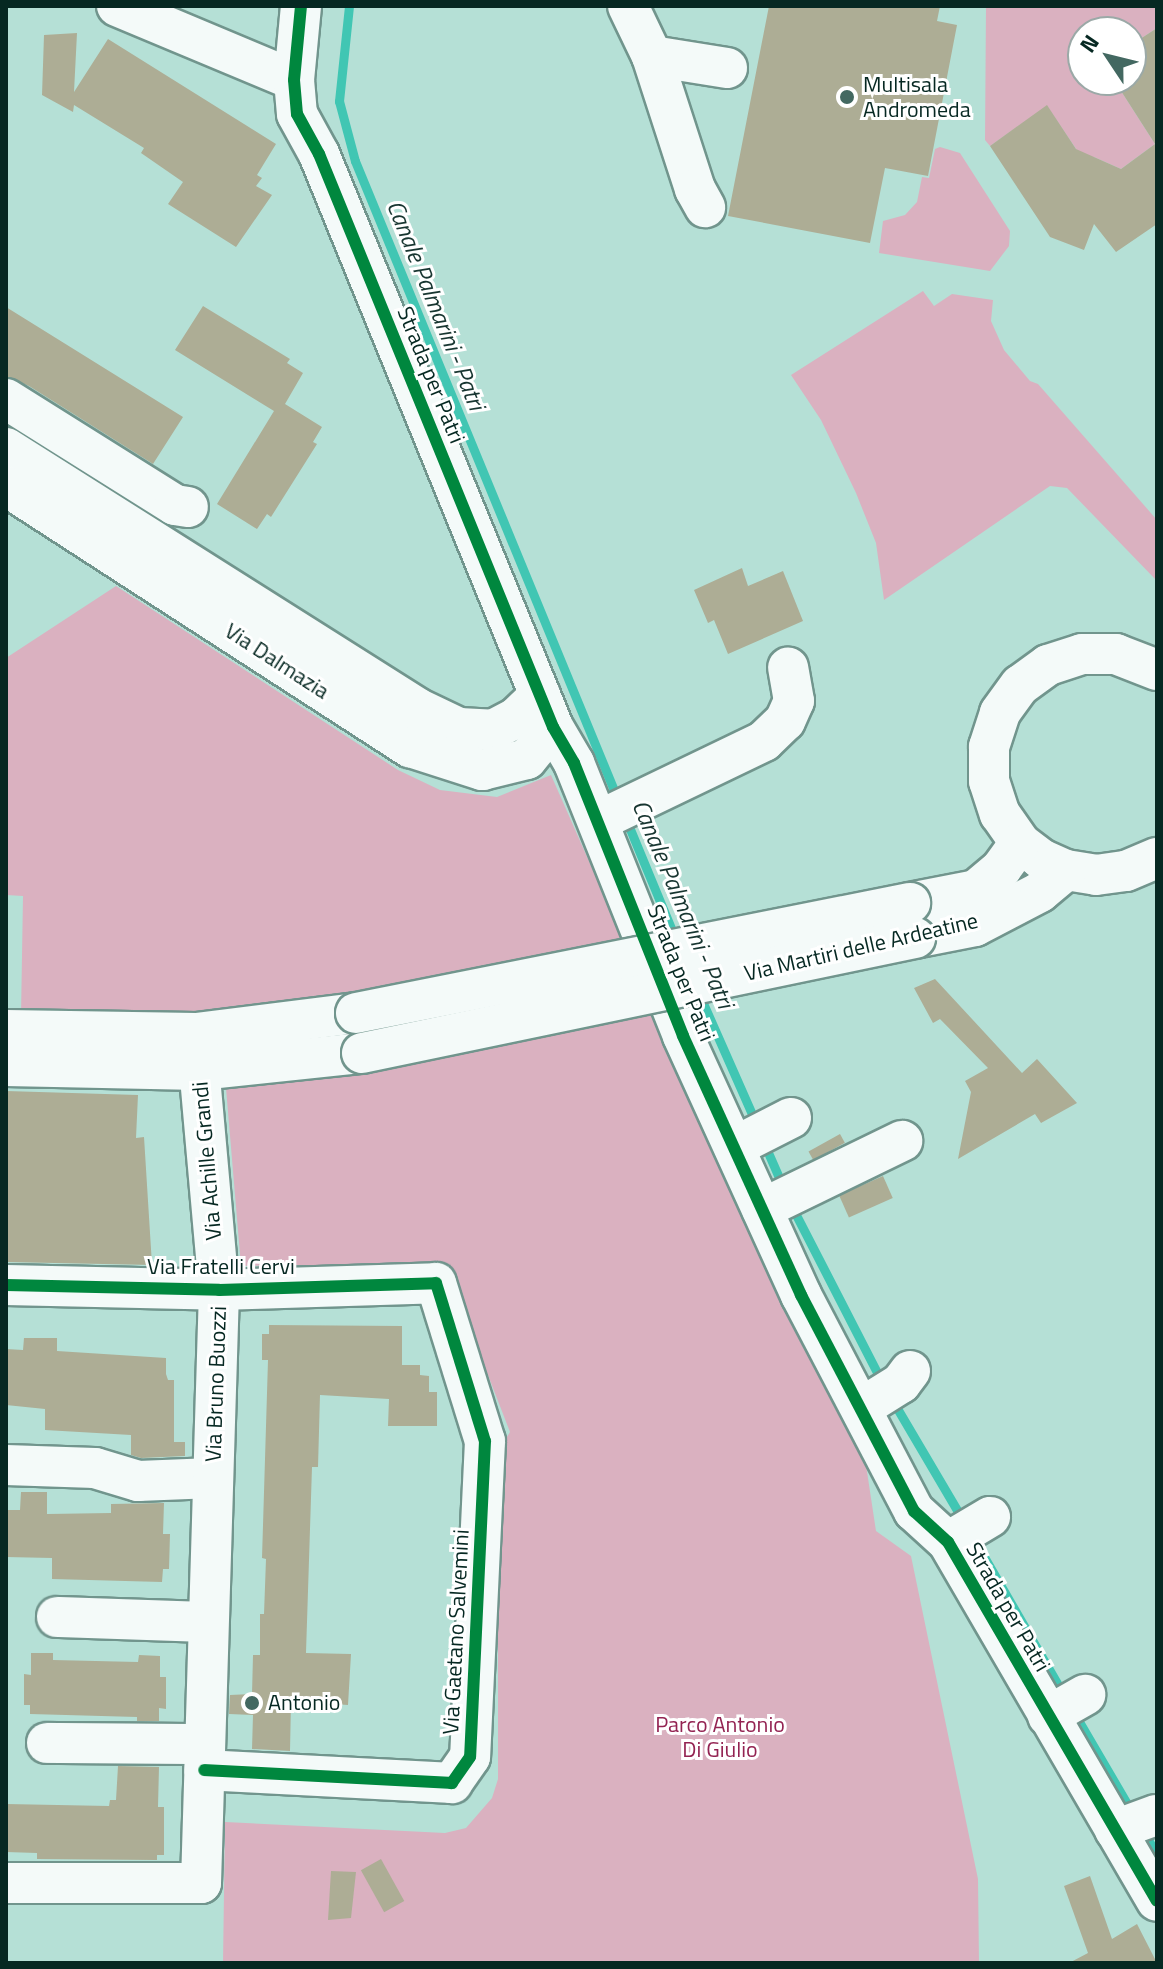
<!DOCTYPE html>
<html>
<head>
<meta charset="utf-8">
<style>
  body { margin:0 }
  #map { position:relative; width:1163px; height:1969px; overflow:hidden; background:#b5e0d6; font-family:"Titillium Web",sans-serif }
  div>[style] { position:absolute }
  .green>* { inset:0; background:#dab1c0 }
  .stream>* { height:9px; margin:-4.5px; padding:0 4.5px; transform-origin:4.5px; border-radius:4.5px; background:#41c6b3 }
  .building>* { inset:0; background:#adad95; transform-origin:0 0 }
  .roads { filter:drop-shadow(2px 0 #71958d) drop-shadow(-2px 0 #71958d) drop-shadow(0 2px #71958d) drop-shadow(0 -2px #71958d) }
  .minor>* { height:40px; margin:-20px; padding:0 20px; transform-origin:20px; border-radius:20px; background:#f4faf9 }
  .bridges { filter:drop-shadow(2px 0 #71958d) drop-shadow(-2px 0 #71958d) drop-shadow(0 2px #71958d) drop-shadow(0 -2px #71958d) }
  .minor-bridge>* { height:40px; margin:-20px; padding:0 20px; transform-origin:20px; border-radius:20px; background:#f4faf9 }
  .cycleway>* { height:12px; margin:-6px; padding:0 6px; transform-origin:6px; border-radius:6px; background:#00873e }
  .dots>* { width:22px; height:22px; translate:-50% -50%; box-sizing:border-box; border:4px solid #fff; border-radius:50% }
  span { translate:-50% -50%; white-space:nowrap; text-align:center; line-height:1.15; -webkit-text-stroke:6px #fff; paint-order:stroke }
  .poi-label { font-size:22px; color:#062822 }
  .left { translate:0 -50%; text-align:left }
  .street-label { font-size:22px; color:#062822 }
  .park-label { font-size:22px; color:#932352 }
  .water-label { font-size:24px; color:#183631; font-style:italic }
  .frame { position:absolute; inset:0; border:8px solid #062822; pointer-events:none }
  .north { position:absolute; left:1067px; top:16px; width:80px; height:80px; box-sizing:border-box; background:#fff; border:2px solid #9ba9a7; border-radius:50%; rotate:305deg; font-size:22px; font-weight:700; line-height:32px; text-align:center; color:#062822 }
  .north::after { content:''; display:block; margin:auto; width:28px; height:36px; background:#436861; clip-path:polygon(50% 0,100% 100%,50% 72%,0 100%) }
</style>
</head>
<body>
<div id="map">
  <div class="green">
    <div style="clip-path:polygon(986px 6px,1157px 6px,1157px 28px,1131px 45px,1131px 32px,1083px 32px,1083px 80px,1114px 80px,1155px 144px,1121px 169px,1094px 157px,1089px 168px,1047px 106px,990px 146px,985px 140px)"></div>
    <div style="clip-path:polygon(940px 147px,960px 153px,1010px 231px,1009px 246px,990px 271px,879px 253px,883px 221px,905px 215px,917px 202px,922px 177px,929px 178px,935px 149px)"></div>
    <div style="clip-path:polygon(923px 291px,934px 306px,952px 294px,993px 300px,991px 321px,1004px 350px,1030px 381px,1038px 384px,1157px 520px,1157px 581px,1067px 488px,1050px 486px,884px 600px,876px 543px,856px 493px,821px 420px,791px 375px)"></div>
    <div style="clip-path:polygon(116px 586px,398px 770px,440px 790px,497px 797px,551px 775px,784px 1304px,866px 1465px,876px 1531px,911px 1556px,978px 1879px,979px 1963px,223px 1963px,225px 1822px,445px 1833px,466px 1828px,492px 1798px,498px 1779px,498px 1452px,510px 1432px,445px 1264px,241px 1266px,220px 1017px,21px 1015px,23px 896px,6px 895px,6px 658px)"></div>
  </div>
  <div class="stream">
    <div style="left:349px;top:6px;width:96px;rotate:96deg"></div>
    <div style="left:339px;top:101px;width:62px;rotate:75.1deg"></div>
    <div style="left:355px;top:161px;width:691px;rotate:67.63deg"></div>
    <div style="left:625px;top:817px;width:133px;rotate:67.5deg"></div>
    <div style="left:699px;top:994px;width:141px;rotate:66.2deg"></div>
    <div style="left:763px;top:1141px;width:52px;rotate:66.4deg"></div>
    <div style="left:792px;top:1207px;width:197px;rotate:62.8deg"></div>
    <div style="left:891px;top:1398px;width:142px;rotate:59.5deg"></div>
    <div style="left:972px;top:1536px;width:186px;rotate:60deg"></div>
    <div style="left:1074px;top:1713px;width:117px;rotate:59.7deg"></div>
    <div style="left:1143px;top:1831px;width:28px;rotate:60deg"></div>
  </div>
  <div class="building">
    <div style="clip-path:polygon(769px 6px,940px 6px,937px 21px,957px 25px,928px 176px,885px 168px,870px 243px,728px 216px)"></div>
    <div style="clip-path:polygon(1157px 28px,1157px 224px,1116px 252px,1094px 224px,1084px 250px,1050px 237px,990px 146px,1047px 105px,1076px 149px,1121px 169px,1155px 144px,1114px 80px,1131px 80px,1131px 45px)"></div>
    <div style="clip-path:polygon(77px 33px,74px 92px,108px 39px,276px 144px,257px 175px,262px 178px,256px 186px,272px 195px,236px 247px,168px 204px,183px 182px,141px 153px,144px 148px,74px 105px,73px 112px,42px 95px,44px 35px)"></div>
    <div style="clip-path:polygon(203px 306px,290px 359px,287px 363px,303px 373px,285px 404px,322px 427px,313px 442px,317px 444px,271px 517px,267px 514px,257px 529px,217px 504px,274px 411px,175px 350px)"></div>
    <div style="clip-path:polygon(6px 307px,183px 417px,153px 464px,29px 386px,6px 376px)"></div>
    <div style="clip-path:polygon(742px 568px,748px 586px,783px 571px,803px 621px,728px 654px,714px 620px,708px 623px,694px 590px)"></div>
    <div style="clip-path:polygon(935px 979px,1022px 1073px,1037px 1059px,1077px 1103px,1041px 1123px,1035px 1114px,958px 1159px,971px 1092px,965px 1081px,988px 1068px,940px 1019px,933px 1023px,914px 988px)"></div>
    <div style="clip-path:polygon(6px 1091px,138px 1095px,136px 1138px,144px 1137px,152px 1265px,6px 1262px)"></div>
    <div style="left:840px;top:1134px;width:10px;height:36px;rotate:61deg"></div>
    <div style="left:883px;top:1176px;width:24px;height:48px;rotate:66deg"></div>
    <div style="clip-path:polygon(269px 1325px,402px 1326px,402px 1365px,420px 1365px,420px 1375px,429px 1376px,429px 1392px,437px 1392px,437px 1426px,388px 1426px,389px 1399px,320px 1395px,318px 1467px,312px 1467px,306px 1653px,351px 1654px,348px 1705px,291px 1701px,290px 1751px,252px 1749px,253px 1715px,229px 1714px,230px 1695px,252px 1694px,253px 1655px,260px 1655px,260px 1614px,264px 1614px,266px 1559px,262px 1558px,268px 1360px,262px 1360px,262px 1334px,269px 1334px)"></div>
    <div style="clip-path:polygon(24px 1338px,57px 1338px,57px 1351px,166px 1358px,166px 1374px,168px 1380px,174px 1380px,174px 1442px,185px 1442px,185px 1456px,141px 1458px,131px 1455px,131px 1435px,45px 1430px,45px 1409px,6px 1405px,6px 1349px,23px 1350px)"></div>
    <div style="clip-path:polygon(21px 1492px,47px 1492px,47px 1514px,111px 1513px,111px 1504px,164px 1503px,163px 1534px,170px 1534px,169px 1569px,163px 1569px,162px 1582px,52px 1579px,52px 1558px,6px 1557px,6px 1510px,20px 1510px)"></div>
    <div style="clip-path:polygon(31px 1653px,53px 1653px,53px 1660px,138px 1662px,139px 1655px,160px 1656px,160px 1677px,166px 1677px,166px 1709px,159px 1708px,159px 1721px,137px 1721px,137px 1717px,30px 1714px,30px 1705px,24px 1705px,24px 1674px,31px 1675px)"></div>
    <div style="clip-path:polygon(118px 1766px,159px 1767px,158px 1807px,164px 1807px,164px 1855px,157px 1855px,157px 1860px,37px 1859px,37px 1853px,6px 1852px,6px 1804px,109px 1806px,110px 1800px,116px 1800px)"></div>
    <div style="left:381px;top:1859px;width:48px;height:23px;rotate:61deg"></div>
    <div style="clip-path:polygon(331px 1871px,356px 1872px,351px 1918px,328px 1920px)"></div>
    <div style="clip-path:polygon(1090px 1876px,1112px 1939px,1137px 1924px,1157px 1963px,1069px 1963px,1088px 1953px,1064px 1886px)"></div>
  </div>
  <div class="roads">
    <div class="minor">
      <div style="left:117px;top:6px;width:192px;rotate:22.7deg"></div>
      <div style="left:301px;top:6px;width:74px;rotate:95.4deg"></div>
      <div style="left:294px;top:80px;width:34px;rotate:85deg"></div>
      <div style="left:297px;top:114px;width:46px;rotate:61.2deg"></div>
      <div style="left:319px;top:154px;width:619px;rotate:67.79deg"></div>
      <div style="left:553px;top:727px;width:42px;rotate:59.7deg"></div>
      <div style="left:574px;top:763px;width:294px;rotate:68.2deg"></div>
      <div style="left:683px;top:1036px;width:285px;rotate:65.5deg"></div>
      <div style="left:801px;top:1295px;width:244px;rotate:62.4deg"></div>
      <div style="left:914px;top:1511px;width:46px;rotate:42.4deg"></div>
      <div style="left:948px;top:1542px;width:415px;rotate:59.8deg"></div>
      <div style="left:628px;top:6px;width:55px;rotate:64.4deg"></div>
      <div style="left:652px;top:56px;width:140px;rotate:72.1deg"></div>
      <div style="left:695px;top:189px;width:21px;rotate:61deg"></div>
      <div style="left:652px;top:56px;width:76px;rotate:9.1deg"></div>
      <div style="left:6px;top:399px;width:199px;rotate:32.1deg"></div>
      <div style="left:175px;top:505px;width:13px;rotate:9deg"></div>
      <div style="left:6px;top:448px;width:486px;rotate:32.3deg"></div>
      <div style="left:417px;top:708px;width:47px;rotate:25.5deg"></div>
      <div style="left:459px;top:728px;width:34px;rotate:3deg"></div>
      <div style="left:493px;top:730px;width:27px;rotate:-28deg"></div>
      <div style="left:517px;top:717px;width:32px;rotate:-44deg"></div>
      <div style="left:6px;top:486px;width:481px;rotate:32.9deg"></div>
      <div style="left:410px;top:747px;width:76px;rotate:17.7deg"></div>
      <div style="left:482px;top:770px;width:46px;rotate:-13.7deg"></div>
      <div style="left:527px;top:759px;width:41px;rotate:-50.9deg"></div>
      <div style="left:1157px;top:670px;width:44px;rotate:-158.7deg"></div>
      <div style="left:1116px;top:654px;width:34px;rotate:180deg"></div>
      <div style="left:1082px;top:654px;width:36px;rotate:162deg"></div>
      <div style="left:1048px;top:665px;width:34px;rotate:144deg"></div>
      <div style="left:1020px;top:685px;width:34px;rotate:126deg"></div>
      <div style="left:1000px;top:713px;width:36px;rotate:108deg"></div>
      <div style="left:989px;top:747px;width:34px;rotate:90deg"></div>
      <div style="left:989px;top:781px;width:35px;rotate:72deg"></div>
      <div style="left:1000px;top:814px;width:35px;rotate:55deg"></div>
      <div style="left:1020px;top:843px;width:26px;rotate:37deg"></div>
      <div style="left:1041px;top:859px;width:27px;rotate:24deg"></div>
      <div style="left:1066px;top:870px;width:30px;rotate:9deg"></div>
      <div style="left:1096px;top:875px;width:30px;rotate:-8deg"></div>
      <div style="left:1126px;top:871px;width:34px;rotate:-23deg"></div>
      <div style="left:598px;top:821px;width:184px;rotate:-25.7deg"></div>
      <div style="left:764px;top:741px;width:29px;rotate:-44deg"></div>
      <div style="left:785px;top:721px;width:22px;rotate:-66deg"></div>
      <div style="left:794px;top:701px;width:34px;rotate:-100deg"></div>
      <div style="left:910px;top:903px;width:67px;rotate:-11.1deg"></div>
      <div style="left:976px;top:890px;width:33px;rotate:-40deg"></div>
      <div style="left:1001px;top:869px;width:32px;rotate:-54deg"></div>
      <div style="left:915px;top:938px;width:61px;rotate:-11.3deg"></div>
      <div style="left:975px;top:926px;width:73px;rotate:-27.6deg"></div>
      <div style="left:1040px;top:892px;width:34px;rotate:-40deg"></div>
      <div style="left:6px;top:1030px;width:190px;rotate:0.9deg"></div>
      <div style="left:196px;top:1033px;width:161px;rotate:-7.1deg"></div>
      <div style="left:6px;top:1066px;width:193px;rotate:1.2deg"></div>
      <div style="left:199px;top:1070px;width:164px;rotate:-6deg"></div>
      <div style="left:734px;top:1147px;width:64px;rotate:-27deg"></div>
      <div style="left:762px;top:1209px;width:156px;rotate:-25.9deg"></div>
      <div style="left:6px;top:1285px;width:213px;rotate:1.3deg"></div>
      <div style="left:219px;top:1290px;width:217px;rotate:-1.8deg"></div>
      <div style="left:436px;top:1283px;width:165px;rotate:72.8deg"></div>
      <div style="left:485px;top:1441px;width:316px;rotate:92.7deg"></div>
      <div style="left:470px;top:1757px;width:32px;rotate:125deg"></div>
      <div style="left:452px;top:1783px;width:248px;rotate:-177deg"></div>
      <div style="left:861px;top:1408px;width:47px;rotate:-32deg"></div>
      <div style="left:901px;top:1383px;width:15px;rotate:-53deg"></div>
      <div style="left:6px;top:1465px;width:89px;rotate:1.9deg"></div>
      <div style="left:95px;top:1468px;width:45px;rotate:16.8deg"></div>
      <div style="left:138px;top:1481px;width:75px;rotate:-2.3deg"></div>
      <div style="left:948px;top:1542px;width:49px;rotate:-30.8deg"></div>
      <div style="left:57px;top:1617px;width:151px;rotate:1.9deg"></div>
      <div style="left:1048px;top:1716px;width:43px;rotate:-29.6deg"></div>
      <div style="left:47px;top:1743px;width:157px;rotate:0.4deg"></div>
      <div style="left:1115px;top:1830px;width:44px;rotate:-20.1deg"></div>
      <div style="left:6px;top:1883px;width:195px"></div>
      <div style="left:201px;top:1883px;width:593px;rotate:-88.26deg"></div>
      <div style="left:219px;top:1290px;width:258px;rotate:-95.1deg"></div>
    </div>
  </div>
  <div class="bridges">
    <div class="minor-bridge">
      <div style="left:356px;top:1013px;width:565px;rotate:-11.23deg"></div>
      <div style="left:362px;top:1053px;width:565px;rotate:-11.75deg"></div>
    </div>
  </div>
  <div class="cycleway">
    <div style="left:301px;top:6px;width:74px;rotate:95.4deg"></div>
    <div style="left:294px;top:80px;width:34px;rotate:85deg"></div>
    <div style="left:297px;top:114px;width:46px;rotate:61.2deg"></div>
    <div style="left:319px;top:154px;width:619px;rotate:67.79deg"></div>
    <div style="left:553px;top:727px;width:42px;rotate:59.7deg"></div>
    <div style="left:574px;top:763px;width:294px;rotate:68.2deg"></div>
    <div style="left:683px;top:1036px;width:285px;rotate:65.5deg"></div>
    <div style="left:801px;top:1295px;width:244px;rotate:62.4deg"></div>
    <div style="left:914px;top:1511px;width:46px;rotate:42.4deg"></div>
    <div style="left:948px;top:1542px;width:415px;rotate:59.8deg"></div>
    <div style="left:6px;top:1285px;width:213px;rotate:1.3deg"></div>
    <div style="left:219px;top:1290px;width:217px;rotate:-1.8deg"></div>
    <div style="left:436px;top:1283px;width:165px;rotate:72.8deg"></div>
    <div style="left:485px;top:1441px;width:316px;rotate:92.7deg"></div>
    <div style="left:470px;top:1757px;width:32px;rotate:125deg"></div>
    <div style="left:452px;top:1783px;width:248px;rotate:-177deg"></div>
  </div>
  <div class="dots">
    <div style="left:847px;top:97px;background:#436861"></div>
    <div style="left:252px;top:1703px;background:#436861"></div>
  </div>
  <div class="poi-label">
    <span class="left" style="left:863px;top:97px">Multisala<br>Andromeda</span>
    <span class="left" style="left:268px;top:1703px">Antonio</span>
  </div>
  <div class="street-label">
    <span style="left:431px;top:375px;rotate:68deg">Strada per Patri</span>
    <span style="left:277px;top:661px;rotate:33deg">Via Dalmazia</span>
    <span style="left:861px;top:947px;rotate:-13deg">Via Martiri delle Ardeatine</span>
    <span style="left:681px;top:973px;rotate:68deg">Strada per Patri</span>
    <span style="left:207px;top:1161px;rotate:-95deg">Via Achille Grandi</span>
    <span style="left:221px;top:1267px">Via Fratelli Cervi</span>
    <span style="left:216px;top:1384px;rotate:-88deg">Via Bruno Buozzi</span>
    <span style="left:1008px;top:1607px;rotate:60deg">Strada per Patri</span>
    <span style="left:456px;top:1632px;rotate:-87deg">Via Gaetano Salvemini</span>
  </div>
  <div class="park-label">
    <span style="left:720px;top:1737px">Parco Antonio<br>Di Giulio</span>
  </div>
  <div class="water-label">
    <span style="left:436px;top:305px;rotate:68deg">Canale Palmarini - Patri</span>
    <span style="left:683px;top:904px;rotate:67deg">Canale Palmarini - Patri</span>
  </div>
  <div class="frame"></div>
  <div class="north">N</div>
</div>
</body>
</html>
